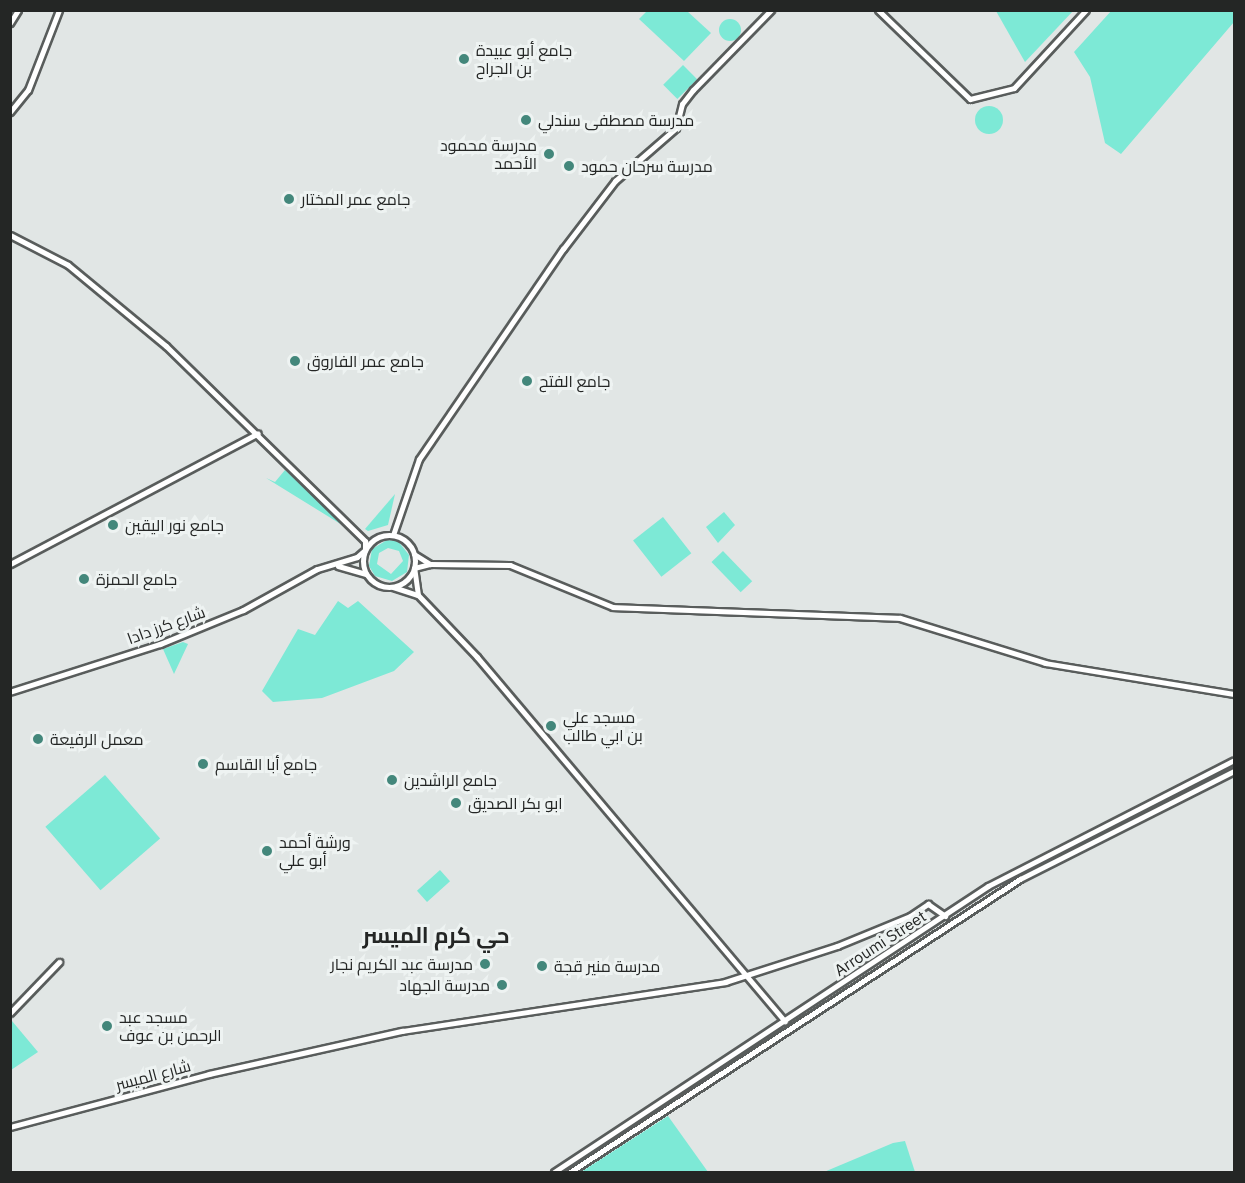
<!DOCTYPE html>
<html>
<head>
<meta charset="utf-8">
<style>
  body { margin:0 }
  #map { position:relative; width:1245px; height:1183px; overflow:hidden; background:#e1e6e5; font-family:"IBM Plex Sans",Cairo,sans-serif }
  div>[style] { position:absolute }
  .green>* { inset:0; background:#7de9d6; transform-origin:0 0 }
  .round { border-radius:50% }
  .roads { filter:drop-shadow(2px 0 #595d5c) drop-shadow(-2px 0 #595d5c) drop-shadow(0 2px #595d5c) drop-shadow(0 -2px #595d5c) }
  .secondary>* { height:5px; margin:-2.5px; padding:0 2.5px; transform-origin:2.5px; border-radius:2.5px; background:#fff }
  .secondary>.ring { margin:-2.5px; padding:0; box-sizing:content-box; background:none; border:5px solid #fff; border-radius:50% }
  .primary>* { height:5px; margin:-2.5px; padding:0 2.5px; transform-origin:2.5px; border-radius:2.5px; background:#fff }
  .dots>* { width:16px; height:16px; translate:-50% -50%; box-sizing:border-box; border:3px solid #eef3f2; border-radius:50% }
  span { translate:-50% -50%; white-space:nowrap; text-align:center; line-height:1.15; -webkit-text-stroke:6px #eef3f2; paint-order:stroke }
  .poi-label { font-size:16px; color:#242625 }
  .left { translate:0 -50%; text-align:left }
  .right { translate:-100% -50%; text-align:right }
  .street-label { font-size:16px; color:#242625 }
  .district-label { font-size:22px; color:#242625; font-weight:700 }
  .frame { position:absolute; inset:0; border:12px solid #242625; pointer-events:none }
</style>
</head>
<body>
<div id="map">
  <div class="green">
    <div style="clip-path:polygon(648px 10px,687px 11px,711px 33px,684px 61px,639px 19px)"></div>
    <div style="clip-path:polygon(1112px 10px,1234px 11px,1234px 22px,1121px 154px,1105px 143px,1090px 77px,1074px 52px)"></div>
    <div style="clip-path:polygon(996px 11px,1073px 11px,1025px 62px)"></div>
    <div class="round" style="left:719px;top:19px;width:22px;height:22px"></div>
    <div style="left:683px;top:65px;width:20px;height:28px;rotate:45deg"></div>
    <div class="round" style="left:975px;top:106px;width:28px;height:28px"></div>
    <div style="clip-path:polygon(285px 470px,347px 528px,266px 478px,275px 482px)"></div>
    <div style="clip-path:polygon(395px 494px,388px 525px,368px 531px,365px 529px)"></div>
    <div style="clip-path:polygon(724px 512px,735px 525px,718px 543px,706px 527px)"></div>
    <div style="left:663px;top:517px;width:46px;height:38px;rotate:52deg"></div>
    <div style="clip-path:polygon(evenodd,387px 540px,398px 541px,409px 555px,407px 572px,392px 581px,375px 576px,369px 566px,372px 549px,387px 540px,388px 548px,399px 551px,403px 561px,391px 574px,377px 564px,379px 553px,388px 548px)"></div>
    <div style="left:723px;top:551px;width:42px;height:16px;rotate:46deg"></div>
    <div style="clip-path:polygon(338px 601px,348px 608px,358px 601px,414px 652px,394px 671px,322px 698px,273px 702px,262px 691px,298px 629px,315px 635px)"></div>
    <div style="clip-path:polygon(183px 642px,188px 644px,174px 674px,163px 649px)"></div>
    <div style="left:105px;top:775px;width:84px;height:79px;rotate:49deg"></div>
    <div style="left:440px;top:870px;width:15px;height:31px;rotate:48deg"></div>
    <div style="clip-path:polygon(12px 1021px,38px 1052px,11px 1070px,10px 1023px)"></div>
    <div style="clip-path:polygon(668px 1116px,708px 1172px,581px 1172px)"></div>
    <div style="clip-path:polygon(905px 1141px,915px 1172px,824px 1172px,893px 1143px)"></div>
  </div>
  <div class="roads">
    <div class="secondary">
      <div style="left:878px;top:10px;width:128px;rotate:44.1deg"></div>
      <div style="left:970px;top:99px;width:45px;rotate:-14deg"></div>
      <div style="left:1014px;top:88px;width:106px;rotate:-47.3deg"></div>
      <div style="left:10px;top:23px;width:15px;rotate:-58deg"></div>
      <div style="left:10px;top:112px;width:28px;rotate:-51deg"></div>
      <div style="left:28px;top:90px;width:86px;rotate:-68.8deg"></div>
      <div style="left:10px;top:235px;width:65px;rotate:27.3deg"></div>
      <div style="left:68px;top:265px;width:127px;rotate:39.6deg"></div>
      <div style="left:166px;top:346px;width:279px;rotate:44.4deg"></div>
      <div style="left:365px;top:541px;width:9px;rotate:90deg"></div>
      <div style="left:365px;top:550px;width:11px;rotate:139deg"></div>
      <div style="left:357px;top:557px;width:42px;rotate:163.3deg"></div>
      <div style="left:317px;top:569px;width:85px;rotate:151deg"></div>
      <div style="left:243px;top:610px;width:90px;rotate:157.7deg"></div>
      <div style="left:160px;top:644px;width:157px;rotate:162.3deg"></div>
      <div class="ring" style="left:363px;top:535px;width:47px;height:47px"></div>
      <div style="left:393px;top:535px;width:80px;rotate:-71.1deg"></div>
      <div style="left:419px;top:459px;width:255px;rotate:-55.6deg"></div>
      <div style="left:563px;top:249px;width:86px;rotate:-52.6deg"></div>
      <div style="left:615px;top:181px;width:81px;rotate:-41deg"></div>
      <div style="left:676px;top:128px;width:25px;rotate:-76deg"></div>
      <div style="left:682px;top:104px;width:18px;rotate:-52deg"></div>
      <div style="left:693px;top:90px;width:112px;rotate:-45.7deg"></div>
      <div style="left:414px;top:554px;width:19px;rotate:32deg"></div>
      <div style="left:10px;top:564px;width:280px;rotate:-27.8deg"></div>
      <div style="left:338px;top:566px;width:29px;rotate:16deg"></div>
      <div style="left:393px;top:587px;width:26px;rotate:18deg"></div>
      <div style="left:418px;top:595px;width:27px;rotate:-98deg"></div>
      <div style="left:414px;top:568px;width:16px;rotate:-14deg"></div>
      <div style="left:430px;top:564px;width:80px;rotate:0.7deg"></div>
      <div style="left:510px;top:565px;width:111px;rotate:22.2deg"></div>
      <div style="left:613px;top:607px;width:287px;rotate:2.2deg"></div>
      <div style="left:900px;top:618px;width:152px;rotate:17.2deg"></div>
      <div style="left:1045px;top:663px;width:192px;rotate:9.3deg"></div>
      <div style="left:418px;top:595px;width:86px;rotate:46.4deg"></div>
      <div style="left:477px;top:657px;width:477px;rotate:49.8deg"></div>
      <div style="left:10px;top:1013px;width:71px;rotate:-46.1deg"></div>
      <div style="left:10px;top:1127px;width:206px;rotate:-14.9deg"></div>
      <div style="left:209px;top:1074px;width:198px;rotate:-12.6deg"></div>
      <div style="left:402px;top:1031px;width:327px;rotate:-8.6deg"></div>
      <div style="left:725px;top:982px;width:118px;rotate:-17.8deg"></div>
      <div style="left:837px;top:946px;width:79px;rotate:-22.3deg"></div>
      <div style="left:910px;top:916px;width:22px;rotate:-34deg"></div>
      <div style="left:928px;top:904px;width:21px;rotate:35deg"></div>
    </div>
    <div class="primary">
      <div style="left:554px;top:1172px;width:520px;rotate:-33.38deg"></div>
      <div style="left:988px;top:886px;width:276px;rotate:-27.1deg"></div>
      <div style="left:570px;top:1172px;width:537px;rotate:-33.07deg"></div>
      <div style="left:1020px;top:879px;width:240px;rotate:-26.8deg"></div>
    </div>
  </div>
  <div class="dots">
    <div style="left:464px;top:59px;background:#43877b"></div>
    <div style="left:526px;top:120px;background:#43877b"></div>
    <div style="left:549px;top:154px;background:#43877b"></div>
    <div style="left:569px;top:166px;background:#43877b"></div>
    <div style="left:289px;top:199px;background:#43877b"></div>
    <div style="left:295px;top:361px;background:#43877b"></div>
    <div style="left:527px;top:381px;background:#43877b"></div>
    <div style="left:113px;top:525px;background:#43877b"></div>
    <div style="left:84px;top:579px;background:#43877b"></div>
    <div style="left:551px;top:726px;background:#43877b"></div>
    <div style="left:38px;top:739px;background:#43877b"></div>
    <div style="left:203px;top:764px;background:#43877b"></div>
    <div style="left:392px;top:780px;background:#43877b"></div>
    <div style="left:456px;top:803px;background:#43877b"></div>
    <div style="left:267px;top:851px;background:#43877b"></div>
    <div style="left:485px;top:964px;background:#43877b"></div>
    <div style="left:542px;top:966px;background:#43877b"></div>
    <div style="left:502px;top:985px;background:#43877b"></div>
    <div style="left:107px;top:1026px;background:#43877b"></div>
  </div>
  <div class="poi-label">
    <span class="left" style="left:476px;top:59px">جامع أبو عبيدة<br>بن الجراح</span>
    <span class="left" style="left:538px;top:120px">مدرسة مصطفى سندلي</span>
    <span class="right" style="left:537px;top:154px">مدرسة محمود<br>الأحمد</span>
    <span class="left" style="left:581px;top:166px">مدرسة سرحان حمود</span>
    <span class="left" style="left:301px;top:199px">جامع عمر المختار</span>
    <span class="left" style="left:307px;top:361px">جامع عمر الفاروق</span>
    <span class="left" style="left:539px;top:381px">جامع الفتح</span>
    <span class="left" style="left:125px;top:525px">جامع نور اليقين</span>
    <span class="left" style="left:96px;top:579px">جامع الحمزة</span>
    <span class="left" style="left:563px;top:726px">مسجد علي<br>بن ابي طالب</span>
    <span class="left" style="left:50px;top:739px">معمل الرفيعة</span>
    <span class="left" style="left:215px;top:764px">جامع أبا القاسم</span>
    <span class="left" style="left:404px;top:780px">جامع الراشدين</span>
    <span class="left" style="left:468px;top:803px">ابو بكر الصديق</span>
    <span class="left" style="left:279px;top:851px">ورشة أحمد<br>أبو علي</span>
    <span class="right" style="left:473px;top:964px">مدرسة عبد الكريم نجار</span>
    <span class="left" style="left:554px;top:966px">مدرسة منير قجة</span>
    <span class="right" style="left:490px;top:985px">مدرسة الجهاد</span>
    <span class="left" style="left:119px;top:1026px">مسجد عبد<br>الرحمن بن عوف</span>
  </div>
  <div class="street-label">
    <span style="left:166px;top:625px;rotate:-20deg">شارع كرز دادا</span>
    <span style="left:880px;top:943px;rotate:-33deg">Arroumi Street</span>
    <span style="left:153px;top:1075px;rotate:-15deg">شارع الميسر</span>
  </div>
  <div class="district-label">
    <span style="left:436px;top:935px">حي كرم الميسر</span>
  </div>
  <div class="frame"></div>
</div>
</body>
</html>
